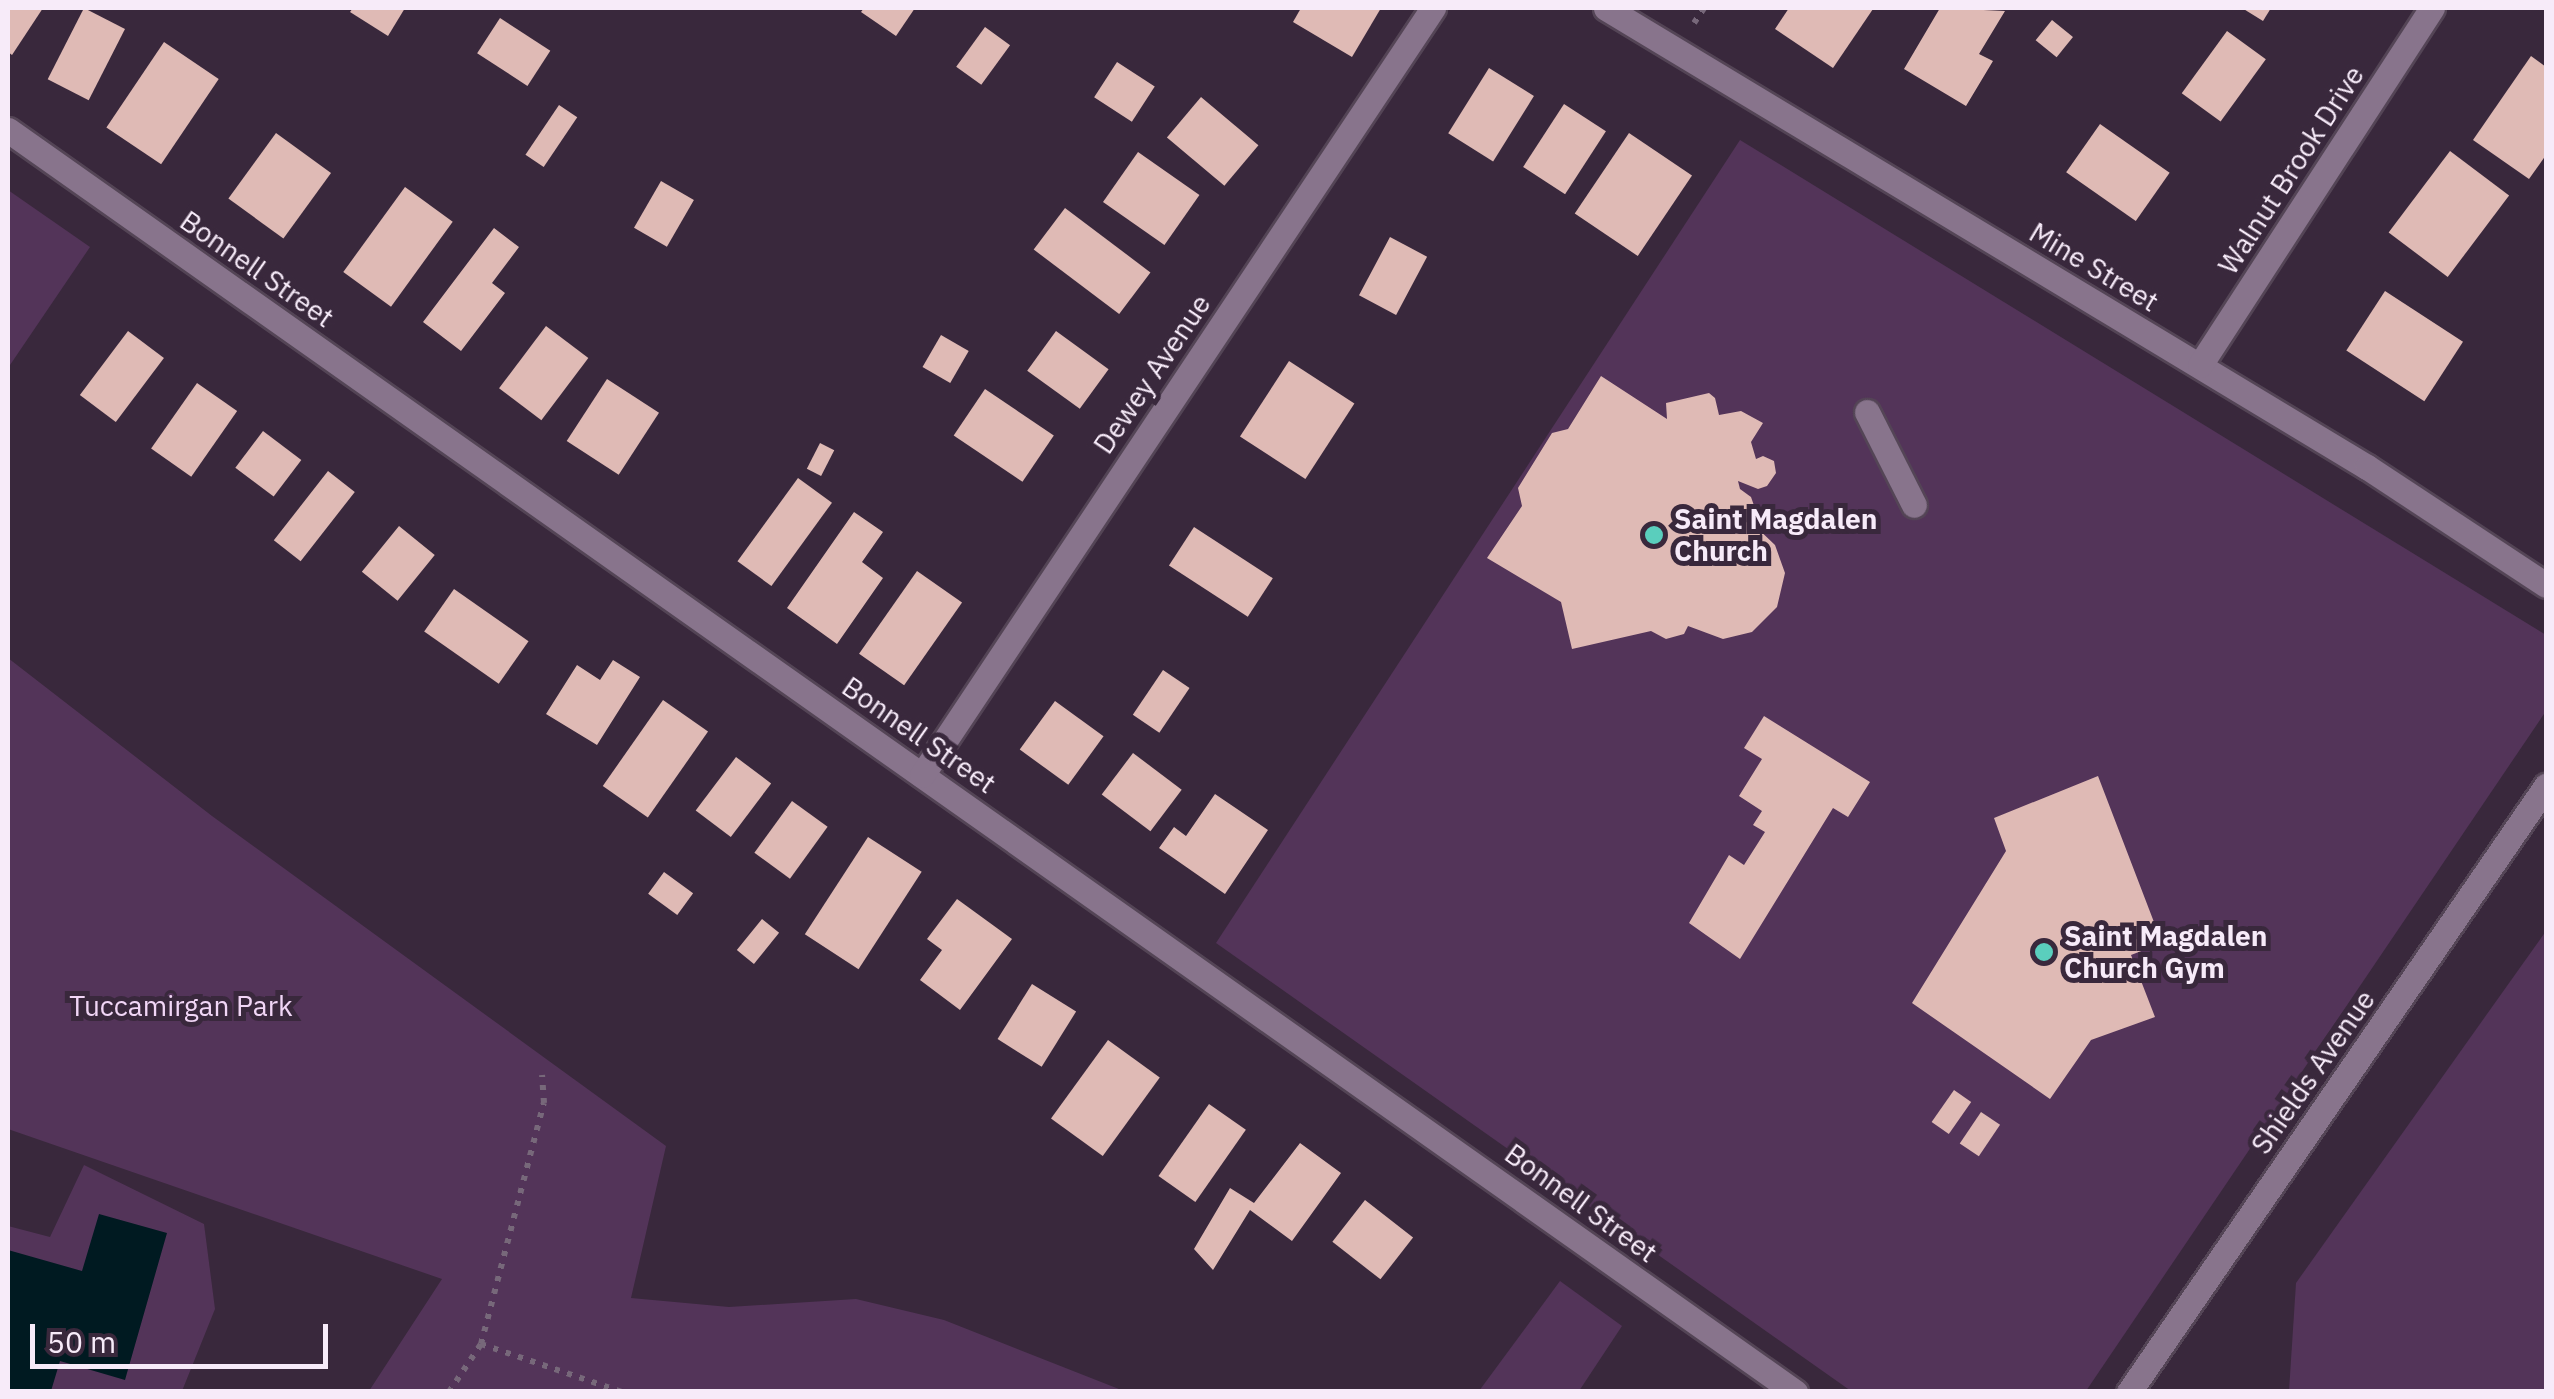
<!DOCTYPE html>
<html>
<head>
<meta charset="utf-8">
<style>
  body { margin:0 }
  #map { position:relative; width:2554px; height:1399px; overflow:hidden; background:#39283c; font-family:"IBM Plex Sans",sans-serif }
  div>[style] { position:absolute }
  .green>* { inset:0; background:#533459 }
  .water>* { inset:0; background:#001a21 }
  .building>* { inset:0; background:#dfbab5; transform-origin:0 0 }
  .path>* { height:6px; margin-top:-3px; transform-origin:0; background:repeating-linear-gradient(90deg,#77687a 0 5px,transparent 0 13px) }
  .roads { filter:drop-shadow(2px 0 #544556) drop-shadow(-2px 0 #544556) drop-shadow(0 2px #544556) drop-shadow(0 -2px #544556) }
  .minor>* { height:25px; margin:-12.5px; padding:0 12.5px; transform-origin:12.5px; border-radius:12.5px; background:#88748c }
  .dots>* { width:28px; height:28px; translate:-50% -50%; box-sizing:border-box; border:5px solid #39283c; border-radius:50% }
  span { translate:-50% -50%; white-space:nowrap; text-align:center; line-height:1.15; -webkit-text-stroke:10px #39283c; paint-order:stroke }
  .street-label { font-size:28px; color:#f7ebf9 }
  .poi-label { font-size:28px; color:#f7ebf9; font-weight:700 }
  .left { translate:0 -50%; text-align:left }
  .park-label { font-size:28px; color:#f1d6f6 }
  .frame { position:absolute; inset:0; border:10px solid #f7ebf9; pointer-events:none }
  .scale { position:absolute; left:30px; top:1324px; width:298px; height:45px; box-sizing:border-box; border:5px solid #f7ebf9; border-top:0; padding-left:12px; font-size:30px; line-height:35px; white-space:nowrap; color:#f7ebf9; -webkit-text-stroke:8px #39283c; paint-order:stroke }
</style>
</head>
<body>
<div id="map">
  <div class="green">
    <div style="clip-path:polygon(1740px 140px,2546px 635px,2546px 711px,2086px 1391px,1851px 1391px,1216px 943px)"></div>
    <div style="clip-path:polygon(8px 190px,90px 247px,8px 368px)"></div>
    <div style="clip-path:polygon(8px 658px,212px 816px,666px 1146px,631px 1298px,729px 1307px,856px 1299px,944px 1320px,1124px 1391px,369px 1391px,442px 1279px,8px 1129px)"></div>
    <div style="clip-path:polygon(2546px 931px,2546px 1391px,2289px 1391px,2296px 1283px)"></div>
    <div style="clip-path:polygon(84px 1165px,204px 1224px,215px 1309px,182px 1391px,8px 1391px,8px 1226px,50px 1237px)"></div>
    <div style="clip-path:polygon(1560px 1281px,1622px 1326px,1579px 1391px,1479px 1391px)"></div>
  </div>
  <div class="water">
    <div style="clip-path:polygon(99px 1214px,167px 1233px,125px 1380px,60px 1361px,51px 1391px,8px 1391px,8px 1250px,82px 1271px)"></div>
  </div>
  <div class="building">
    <div style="clip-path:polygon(8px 8px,43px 8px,12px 55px,8px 52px)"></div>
    <div style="left:84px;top:8px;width:46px;height:80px;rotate:27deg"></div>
    <div style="clip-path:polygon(353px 8px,405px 8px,388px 36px,350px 12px)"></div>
    <div style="clip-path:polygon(864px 8px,915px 8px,896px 36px,861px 12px)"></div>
    <div style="clip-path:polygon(1301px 8px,1381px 8px,1352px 57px,1293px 22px)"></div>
    <div style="clip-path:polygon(1789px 8px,1870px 8px,1873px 9px,1833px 68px,1775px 29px)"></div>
    <div style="clip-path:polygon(1940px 8px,2005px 11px,1979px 54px,1993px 61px,1966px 106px,1904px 69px)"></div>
    <div style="clip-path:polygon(2242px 8px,2271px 8px,2263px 21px)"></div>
    <div style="left:500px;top:18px;width:60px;height:42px;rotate:33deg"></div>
    <div style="left:2052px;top:20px;width:27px;height:26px;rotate:39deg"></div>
    <div style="left:985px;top:27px;width:31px;height:49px;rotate:36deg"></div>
    <div style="left:2227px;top:31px;width:48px;height:77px;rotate:36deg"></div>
    <div style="left:164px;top:42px;width:66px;height:103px;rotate:34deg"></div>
    <div style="clip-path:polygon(2531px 56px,2546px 67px,2546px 155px,2529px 179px,2473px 140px)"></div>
    <div style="left:1117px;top:62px;width:45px;height:42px;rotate:33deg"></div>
    <div style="left:1489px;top:68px;width:53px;height:77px;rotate:32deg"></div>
    <div style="left:1201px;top:97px;width:75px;height:53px;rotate:40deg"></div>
    <div style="left:1564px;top:104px;width:50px;height:75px;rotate:33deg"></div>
    <div style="left:559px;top:105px;width:22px;height:60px;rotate:34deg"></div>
    <div style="left:2100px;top:124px;width:85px;height:59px;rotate:35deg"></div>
    <div style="left:276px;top:133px;width:68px;height:81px;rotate:36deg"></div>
    <div style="left:1629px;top:133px;width:76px;height:97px;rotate:34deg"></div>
    <div style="left:2450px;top:151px;width:74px;height:102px;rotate:37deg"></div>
    <div style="left:1138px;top:152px;width:75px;height:61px;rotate:35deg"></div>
    <div style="left:661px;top:181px;width:38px;height:54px;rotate:30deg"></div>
    <div style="left:405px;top:187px;width:59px;height:105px;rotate:36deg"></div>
    <div style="left:1065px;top:208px;width:107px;height:52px;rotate:37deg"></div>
    <div style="clip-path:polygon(494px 228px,519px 247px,492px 283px,505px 293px,461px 351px,423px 322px)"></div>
    <div style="left:1390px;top:237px;width:42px;height:66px;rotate:28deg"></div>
    <div style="left:2385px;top:291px;width:93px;height:71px;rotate:33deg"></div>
    <div style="left:546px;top:326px;width:53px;height:78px;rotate:37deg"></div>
    <div style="left:128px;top:331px;width:45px;height:80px;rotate:37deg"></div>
    <div style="left:1056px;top:331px;width:65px;height:49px;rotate:36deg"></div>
    <div style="left:941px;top:335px;width:32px;height:37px;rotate:30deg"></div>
    <div style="left:1289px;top:361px;width:78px;height:90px;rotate:33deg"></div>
    <div style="clip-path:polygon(1601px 376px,1667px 419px,1666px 403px,1709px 393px,1715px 398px,1719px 415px,1741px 411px,1763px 423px,1751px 442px,1756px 459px,1763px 456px,1774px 461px,1776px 473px,1767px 486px,1758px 489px,1738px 481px,1740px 489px,1751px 497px,1757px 514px,1753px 524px,1775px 545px,1785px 573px,1777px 607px,1752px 632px,1723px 639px,1688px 626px,1684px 634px,1666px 639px,1651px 631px,1572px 649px,1561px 602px,1487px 558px,1522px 506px,1518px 488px,1552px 433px,1568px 429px)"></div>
    <div style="left:607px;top:379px;width:62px;height:74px;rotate:33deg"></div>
    <div style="left:197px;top:383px;width:49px;height:80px;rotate:35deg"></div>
    <div style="left:985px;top:389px;width:83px;height:56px;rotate:34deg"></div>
    <div style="left:263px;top:431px;width:48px;height:46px;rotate:37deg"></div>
    <div style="left:820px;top:443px;width:16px;height:29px;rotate:27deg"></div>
    <div style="left:328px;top:471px;width:34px;height:88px;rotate:38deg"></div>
    <div style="left:798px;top:478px;width:42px;height:103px;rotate:36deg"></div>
    <div style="clip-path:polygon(854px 512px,883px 532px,862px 562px,883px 578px,837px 644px,787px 608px)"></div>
    <div style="left:399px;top:526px;width:46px;height:59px;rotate:39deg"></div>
    <div style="left:1194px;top:527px;width:94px;height:46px;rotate:33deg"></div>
    <div style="left:917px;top:571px;width:55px;height:101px;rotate:35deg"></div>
    <div style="left:454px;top:589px;width:91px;height:52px;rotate:35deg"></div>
    <div style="clip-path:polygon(613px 660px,640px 677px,597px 745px,546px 714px,577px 665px,600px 680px)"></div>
    <div style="left:1163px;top:670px;width:32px;height:54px;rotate:34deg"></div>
    <div style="left:663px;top:700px;width:55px;height:105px;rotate:35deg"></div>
    <div style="left:1055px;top:701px;width:60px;height:60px;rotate:36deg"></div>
    <div style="clip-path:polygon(1764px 716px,1870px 782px,1848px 817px,1833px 808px,1740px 959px,1689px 923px,1729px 855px,1744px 865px,1765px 832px,1753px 825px,1762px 811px,1739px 796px,1762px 759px,1744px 748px)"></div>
    <div style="left:1133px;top:753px;width:61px;height:52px;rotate:37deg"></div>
    <div style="left:736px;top:757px;width:44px;height:67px;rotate:37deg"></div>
    <div style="clip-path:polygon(2098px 776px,2162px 943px,2131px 955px,2155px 1017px,2091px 1040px,2050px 1099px,1912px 1003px,2006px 851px,1994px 818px)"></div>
    <div style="clip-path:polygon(1215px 794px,1268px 830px,1225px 894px,1159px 848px,1174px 827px,1186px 836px)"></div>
    <div style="left:792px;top:801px;width:44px;height:64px;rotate:36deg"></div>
    <div style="left:868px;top:837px;width:64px;height:116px;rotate:33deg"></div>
    <div style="left:664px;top:872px;width:36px;height:27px;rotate:36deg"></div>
    <div style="clip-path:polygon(957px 899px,1012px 939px,960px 1010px,920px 980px,942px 950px,927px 939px)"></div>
    <div style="left:762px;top:919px;width:22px;height:40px;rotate:39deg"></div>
    <div style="left:1032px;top:984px;width:52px;height:65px;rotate:32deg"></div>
    <div style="left:1108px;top:1040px;width:64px;height:97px;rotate:36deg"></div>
    <div style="left:1954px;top:1090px;width:21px;height:39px;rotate:35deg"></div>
    <div style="left:1209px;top:1104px;width:45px;height:88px;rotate:35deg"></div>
    <div style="left:1981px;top:1112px;width:23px;height:38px;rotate:34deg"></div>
    <div style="clip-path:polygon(1300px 1143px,1341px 1173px,1292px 1241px,1250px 1210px,1213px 1270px,1194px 1249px,1230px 1188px,1254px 1203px)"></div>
    <div style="left:1365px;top:1200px;width:61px;height:53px;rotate:38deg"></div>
  </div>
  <div class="path">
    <div style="left:1694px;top:23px;width:18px;rotate:-56deg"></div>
    <div style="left:481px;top:1344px;width:249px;rotate:-75.4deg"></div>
    <div style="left:544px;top:1103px;width:28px;rotate:-94deg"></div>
    <div style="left:449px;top:1392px;width:58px;rotate:-56.3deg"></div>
    <div style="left:481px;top:1344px;width:149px;rotate:18.8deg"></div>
  </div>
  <div class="roads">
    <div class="minor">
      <div style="left:1606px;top:8px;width:889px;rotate:31.1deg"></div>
      <div style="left:2367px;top:467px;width:214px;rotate:33.4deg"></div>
      <div style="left:8px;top:130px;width:2188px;rotate:35.23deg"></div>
      <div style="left:2200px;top:365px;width:426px;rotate:-57deg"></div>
      <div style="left:1867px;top:412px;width:104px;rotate:63.2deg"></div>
      <div style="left:922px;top:775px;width:922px;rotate:-56.33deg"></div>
      <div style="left:2129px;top:1392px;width:736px;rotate:-55.47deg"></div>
    </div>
  </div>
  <div class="dots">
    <div style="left:1654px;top:535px;background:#5acebd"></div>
    <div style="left:2044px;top:952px;background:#5acebd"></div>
  </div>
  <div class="street-label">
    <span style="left:2291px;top:170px;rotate:-57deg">Walnut Brook Drive</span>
    <span style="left:2094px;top:267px;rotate:31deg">Mine Street</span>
    <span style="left:257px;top:269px;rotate:35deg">Bonnell Street</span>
    <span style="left:1152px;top:374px;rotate:-56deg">Dewey Avenue</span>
    <span style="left:919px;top:735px;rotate:35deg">Bonnell Street</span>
    <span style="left:2313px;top:1072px;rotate:-55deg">Shields Avenue</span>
    <span style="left:1581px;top:1203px;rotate:36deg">Bonnell Street</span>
  </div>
  <div class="poi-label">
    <span class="left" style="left:1674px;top:535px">Saint Magdalen<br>Church</span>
    <span class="left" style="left:2064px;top:952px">Saint Magdalen<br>Church Gym</span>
  </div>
  <div class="park-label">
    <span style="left:181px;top:1006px">Tuccamirgan Park</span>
  </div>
  <div class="frame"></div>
  <div class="scale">50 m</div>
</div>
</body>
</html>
